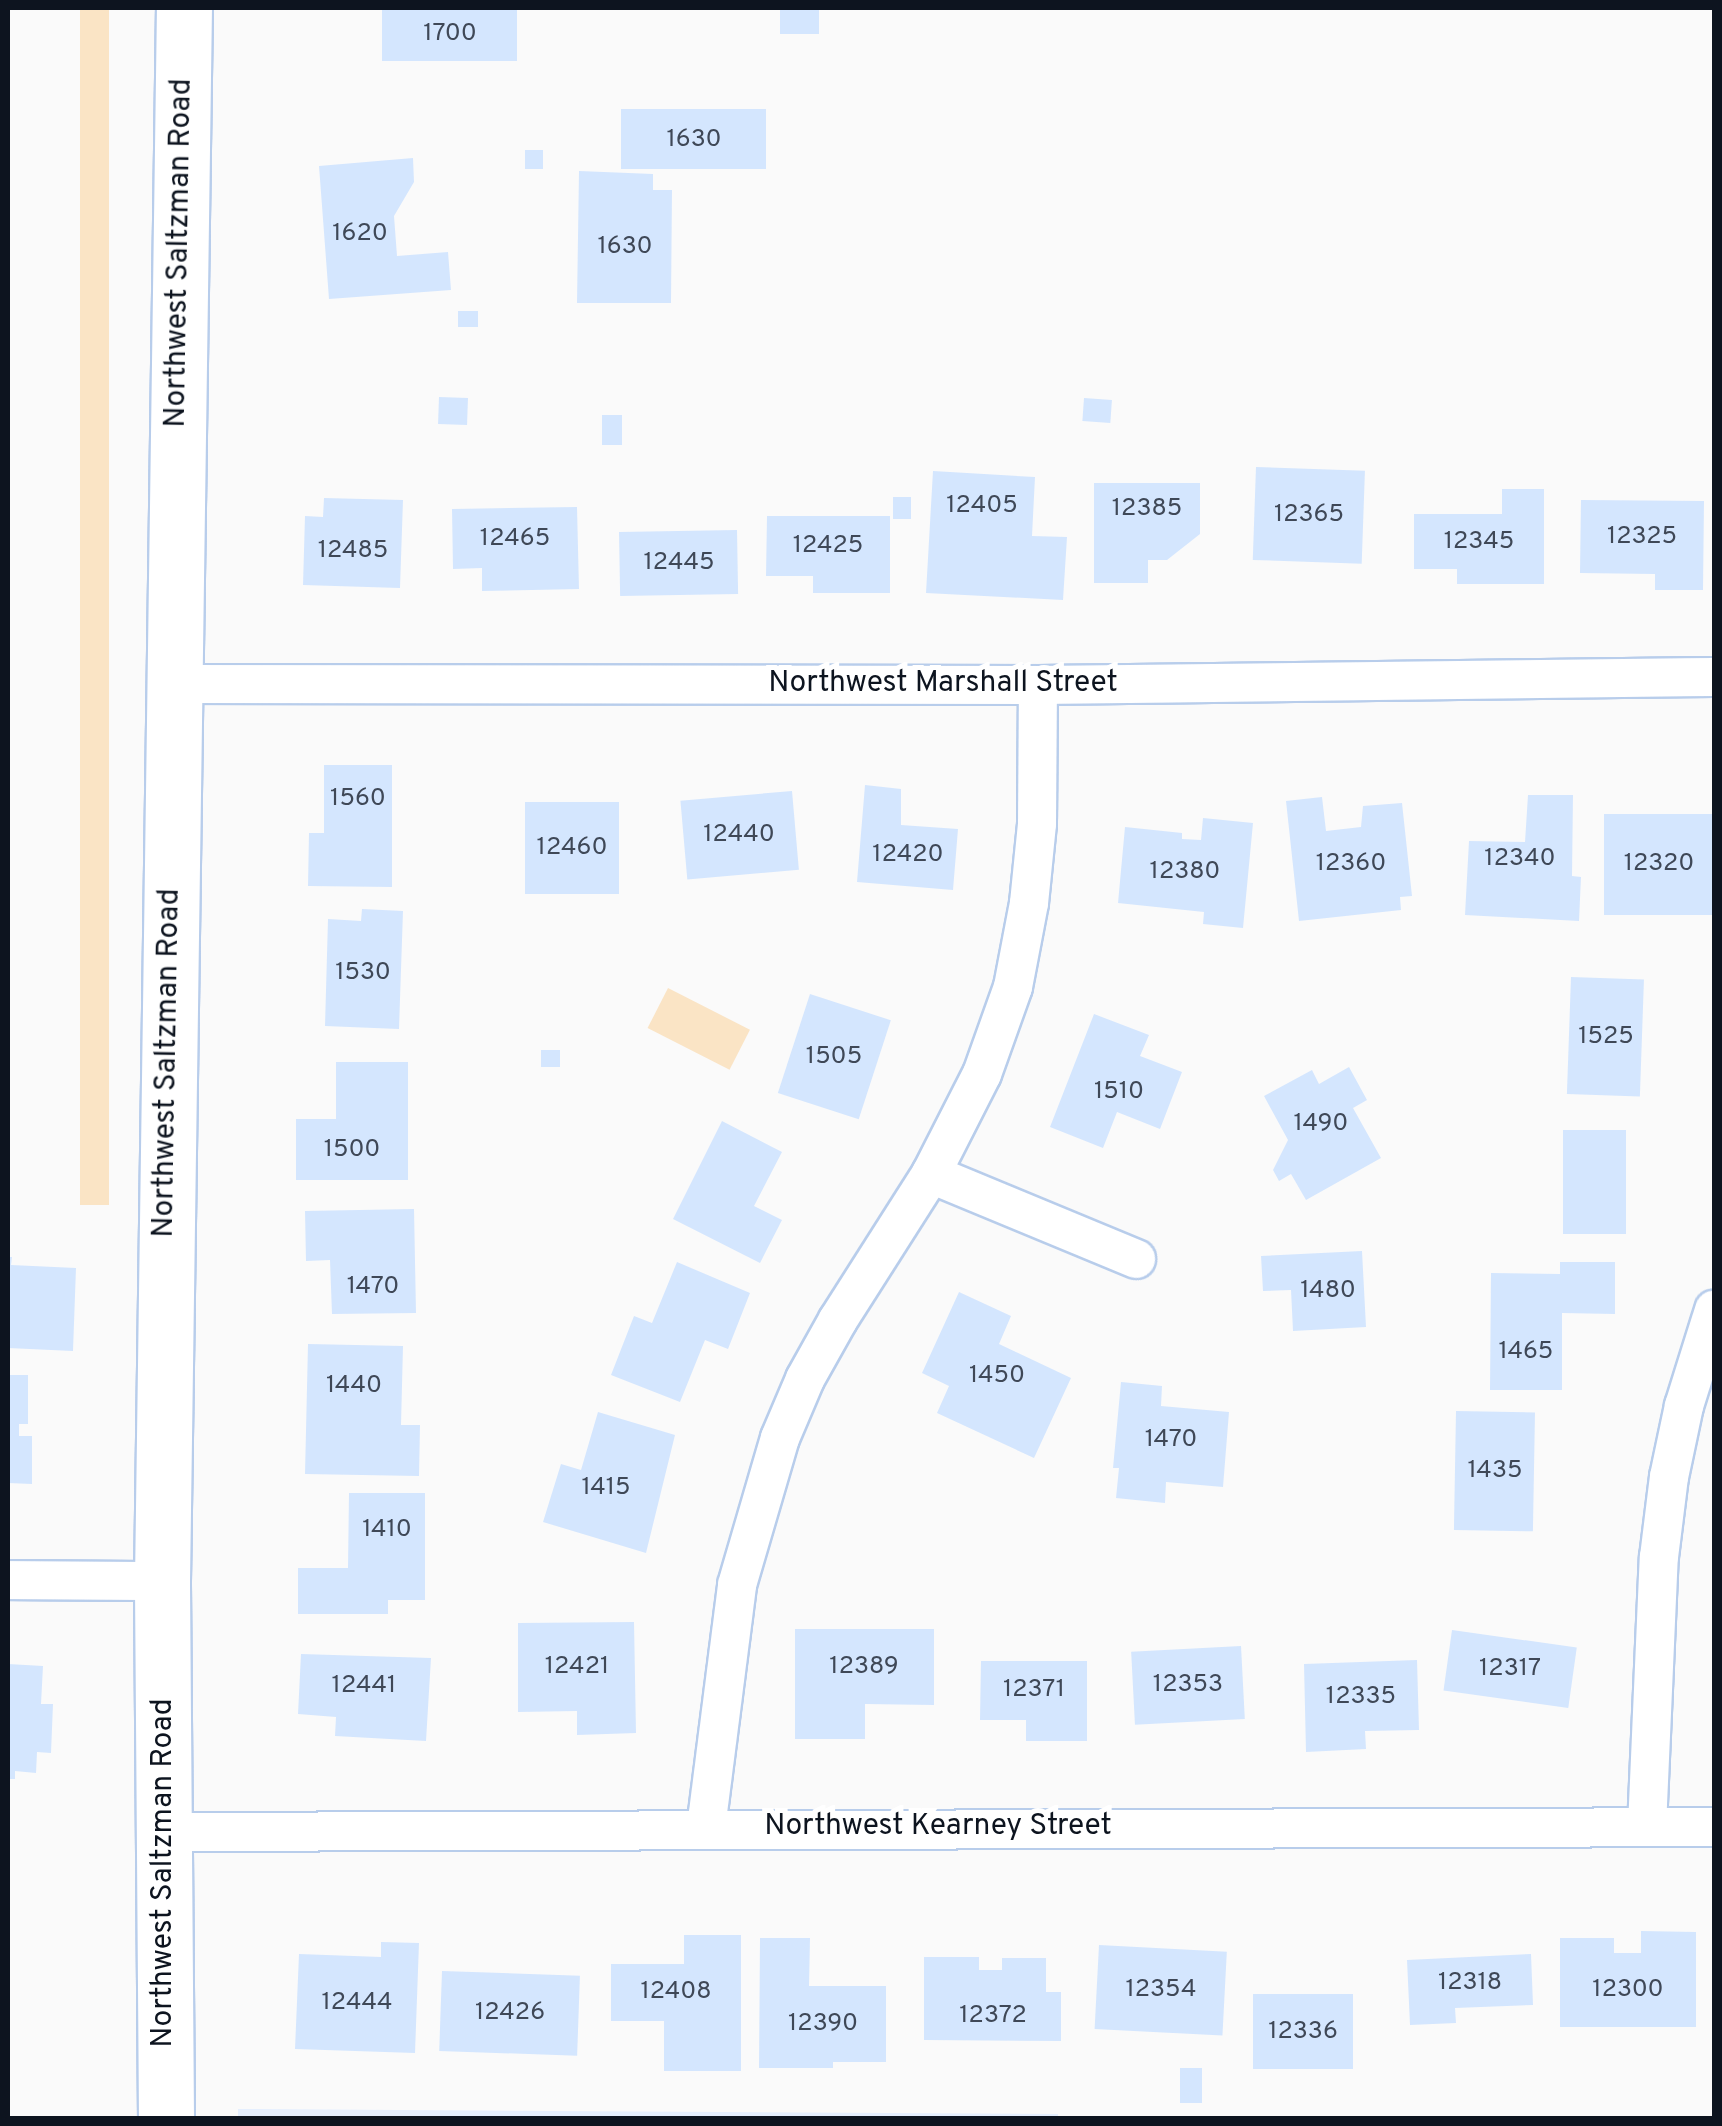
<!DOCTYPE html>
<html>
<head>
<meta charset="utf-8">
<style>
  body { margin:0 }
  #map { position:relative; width:1722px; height:2126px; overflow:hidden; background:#fafafa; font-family:Overpass,sans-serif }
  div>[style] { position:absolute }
  .built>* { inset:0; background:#e5effe }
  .green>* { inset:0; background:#fae4c5; transform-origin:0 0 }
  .building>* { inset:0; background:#d4e6fe; transform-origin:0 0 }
  .roads { filter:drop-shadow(2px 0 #b8cdeb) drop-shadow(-2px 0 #b8cdeb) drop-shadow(0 2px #b8cdeb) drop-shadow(0 -2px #b8cdeb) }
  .street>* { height:38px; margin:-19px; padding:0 19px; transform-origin:19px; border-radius:19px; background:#fff }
  .secondary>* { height:55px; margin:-27.5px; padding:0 27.5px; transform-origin:27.5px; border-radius:27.5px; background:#fff }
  span { translate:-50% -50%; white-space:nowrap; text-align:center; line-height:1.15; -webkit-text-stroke:10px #fff; paint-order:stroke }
  .number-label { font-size:25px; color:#3f4857 }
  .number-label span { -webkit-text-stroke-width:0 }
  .street-label { font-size:30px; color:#0d141f }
  .frame { position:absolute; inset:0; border:10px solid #0d141f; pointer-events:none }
</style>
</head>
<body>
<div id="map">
  <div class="built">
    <div style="clip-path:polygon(238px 2109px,1058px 2114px,1058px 2118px,238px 2118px)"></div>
  </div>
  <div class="green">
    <div style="left:80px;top:8px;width:29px;height:1197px"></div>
    <div style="left:668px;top:988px;width:92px;height:45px;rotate:27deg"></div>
  </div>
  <div class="building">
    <div style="left:382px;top:8px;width:135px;height:53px"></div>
    <div style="left:780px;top:8px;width:39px;height:26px"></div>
    <div style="left:621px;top:109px;width:145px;height:60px"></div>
    <div style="left:525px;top:150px;width:18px;height:19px"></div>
    <div style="clip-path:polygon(413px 158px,414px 182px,394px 216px,397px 256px,448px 252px,451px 290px,329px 299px,319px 166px)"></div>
    <div style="clip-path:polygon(579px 171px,653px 174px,653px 190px,672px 190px,671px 303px,577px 303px)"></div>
    <div style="left:458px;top:311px;width:20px;height:16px"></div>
    <div style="left:439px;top:397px;width:29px;height:27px;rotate:2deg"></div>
    <div style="left:1084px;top:398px;width:28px;height:23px;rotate:4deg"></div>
    <div style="left:602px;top:415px;width:20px;height:30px"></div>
    <div style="left:1256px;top:467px;width:109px;height:93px;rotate:2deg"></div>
    <div style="clip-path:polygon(933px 471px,1035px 477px,1032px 536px,1067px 537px,1063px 600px,926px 593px)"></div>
    <div style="clip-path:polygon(1094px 483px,1200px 483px,1200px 534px,1167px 560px,1148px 560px,1148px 583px,1094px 583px)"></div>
    <div style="clip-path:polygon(1502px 489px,1544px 489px,1544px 584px,1457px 584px,1457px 569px,1414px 569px,1414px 514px,1502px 514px)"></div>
    <div style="left:893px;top:497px;width:18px;height:22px"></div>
    <div style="clip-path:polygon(324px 498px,403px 500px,400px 588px,303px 585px,305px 516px,323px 517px)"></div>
    <div style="clip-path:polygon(1581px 500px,1704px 501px,1703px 590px,1655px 590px,1655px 574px,1580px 573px)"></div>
    <div style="clip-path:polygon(577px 507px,579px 589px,482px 591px,482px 568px,453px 569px,452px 509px)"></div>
    <div style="clip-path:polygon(767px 516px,890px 516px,890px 593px,813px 593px,813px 576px,766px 576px)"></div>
    <div style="left:737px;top:530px;width:64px;height:118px;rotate:89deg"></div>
    <div style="clip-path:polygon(324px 765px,392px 765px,392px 887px,308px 886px,309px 833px,324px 833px)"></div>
    <div style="clip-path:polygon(865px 785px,901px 789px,901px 825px,958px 829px,953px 890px,857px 882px)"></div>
    <div style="left:792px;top:791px;width:79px;height:112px;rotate:85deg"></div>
    <div style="clip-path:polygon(1528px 795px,1573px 795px,1572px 876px,1581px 877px,1579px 921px,1465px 915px,1469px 841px,1525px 842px)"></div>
    <div style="clip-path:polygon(1322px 797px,1326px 831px,1361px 827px,1363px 806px,1402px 803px,1412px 896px,1400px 897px,1401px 910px,1299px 921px,1286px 801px)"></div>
    <div style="left:525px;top:802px;width:94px;height:92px"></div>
    <div style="left:1604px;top:814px;width:110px;height:101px"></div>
    <div style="clip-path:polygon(1203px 818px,1253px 823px,1243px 928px,1203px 924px,1204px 912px,1118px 903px,1125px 827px,1182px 833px,1182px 839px,1201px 840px)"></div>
    <div style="clip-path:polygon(362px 909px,403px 911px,399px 1029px,325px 1026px,328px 919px,361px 921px)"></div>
    <div style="left:1571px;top:977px;width:73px;height:117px;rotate:2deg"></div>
    <div style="left:810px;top:994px;width:85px;height:104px;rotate:18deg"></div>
    <div style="clip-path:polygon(1094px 1014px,1149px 1035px,1140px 1056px,1182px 1072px,1160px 1129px,1117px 1112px,1103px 1148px,1050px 1127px)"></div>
    <div style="left:541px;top:1050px;width:19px;height:17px"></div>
    <div style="clip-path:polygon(336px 1062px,408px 1062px,408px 1180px,296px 1180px,296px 1119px,336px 1119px)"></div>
    <div style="clip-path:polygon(1349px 1067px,1367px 1100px,1353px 1108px,1381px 1158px,1306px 1200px,1291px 1174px,1279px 1181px,1273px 1170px,1288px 1140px,1264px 1096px,1312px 1070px,1319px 1084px)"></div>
    <div style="clip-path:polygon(722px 1121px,782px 1152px,754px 1206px,782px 1220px,760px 1263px,673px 1219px)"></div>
    <div style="left:1563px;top:1130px;width:63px;height:104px"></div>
    <div style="clip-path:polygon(414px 1209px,416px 1313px,332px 1314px,330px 1260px,306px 1261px,305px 1211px)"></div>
    <div style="clip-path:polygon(1362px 1251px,1366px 1327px,1293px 1331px,1291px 1290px,1263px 1291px,1261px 1256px)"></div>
    <div style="clip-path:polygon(8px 1257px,12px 1257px,11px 1265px,76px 1268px,73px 1351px,8px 1348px)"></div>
    <div style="clip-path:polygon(677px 1262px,750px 1293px,728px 1349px,705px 1340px,680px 1402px,611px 1375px,634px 1316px,652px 1323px)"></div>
    <div style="clip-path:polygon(1560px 1262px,1615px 1262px,1615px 1314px,1562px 1313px,1562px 1390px,1490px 1390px,1491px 1273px,1560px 1274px)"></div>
    <div style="clip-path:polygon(959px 1292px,1011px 1316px,999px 1344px,1071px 1378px,1034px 1458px,937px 1413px,949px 1386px,922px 1373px)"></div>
    <div style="clip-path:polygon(308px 1344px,403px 1346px,401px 1425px,420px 1425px,419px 1476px,305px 1474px)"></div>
    <div style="clip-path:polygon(8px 1375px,28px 1375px,28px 1424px,19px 1424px,19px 1436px,32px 1436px,32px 1484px,8px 1483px)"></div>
    <div style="clip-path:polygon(1121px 1382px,1162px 1386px,1161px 1406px,1229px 1412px,1223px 1487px,1166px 1482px,1165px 1503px,1116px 1498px,1119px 1468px,1113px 1468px)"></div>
    <div style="left:1456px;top:1411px;width:79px;height:119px;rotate:1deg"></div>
    <div style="clip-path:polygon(598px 1412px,675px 1435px,646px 1553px,543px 1522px,561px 1464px,581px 1470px)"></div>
    <div style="clip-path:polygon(349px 1493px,425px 1493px,425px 1600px,388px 1600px,388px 1614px,298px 1614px,298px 1568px,348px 1568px)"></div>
    <div style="clip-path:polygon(634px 1622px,636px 1733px,577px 1735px,577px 1711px,518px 1712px,518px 1623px)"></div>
    <div style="clip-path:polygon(795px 1629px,934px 1629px,934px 1705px,865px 1704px,865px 1739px,795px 1739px)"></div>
    <div style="left:1452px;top:1630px;width:126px;height:61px;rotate:8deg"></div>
    <div style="left:1241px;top:1646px;width:73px;height:110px;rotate:87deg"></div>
    <div style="clip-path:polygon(301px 1654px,431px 1658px,426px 1741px,335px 1736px,336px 1717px,298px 1714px)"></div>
    <div style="clip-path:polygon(1417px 1660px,1419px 1730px,1365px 1731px,1366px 1749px,1306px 1752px,1304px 1664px)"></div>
    <div style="clip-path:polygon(981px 1661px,1087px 1661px,1087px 1741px,1026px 1741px,1026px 1720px,980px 1720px)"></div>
    <div style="clip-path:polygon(8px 1664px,43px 1666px,41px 1704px,53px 1704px,51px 1753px,37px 1752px,36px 1773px,15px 1771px,15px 1779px,8px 1779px)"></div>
    <div style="clip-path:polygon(1641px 1931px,1696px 1932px,1696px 2027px,1560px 2027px,1560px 1938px,1614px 1938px,1614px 1953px,1641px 1953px)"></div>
    <div style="clip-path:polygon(684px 1935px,741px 1935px,741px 2071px,664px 2071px,664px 2021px,611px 2021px,611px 1964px,684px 1964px)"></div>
    <div style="clip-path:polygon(760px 1938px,810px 1938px,809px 1986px,886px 1986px,886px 2062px,833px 2062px,833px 2068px,759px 2068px)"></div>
    <div style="clip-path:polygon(381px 1942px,419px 1943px,415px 2053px,295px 2049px,299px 1954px,381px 1957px)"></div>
    <div style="left:1099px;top:1945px;width:128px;height:84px;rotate:3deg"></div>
    <div style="clip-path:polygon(1531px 1954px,1533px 2005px,1455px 2008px,1456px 2023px,1410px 2025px,1407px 1960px)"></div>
    <div style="clip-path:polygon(924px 1957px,979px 1957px,979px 1970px,1002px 1970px,1002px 1958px,1046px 1958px,1046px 1992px,1061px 1992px,1061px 2041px,924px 2040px)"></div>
    <div style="left:442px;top:1971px;width:138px;height:80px;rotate:2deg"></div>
    <div style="left:1253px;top:1994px;width:100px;height:75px"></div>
    <div style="left:1180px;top:2068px;width:22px;height:35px"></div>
  </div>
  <div class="roads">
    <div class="street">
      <div style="left:172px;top:684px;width:866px;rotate:0.07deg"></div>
      <div style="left:1038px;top:685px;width:676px;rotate:-0.68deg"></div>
      <div style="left:931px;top:1174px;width:222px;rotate:22.5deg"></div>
      <div style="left:8px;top:1580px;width:154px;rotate:0.4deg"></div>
      <div style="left:1647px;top:1827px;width:270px;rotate:-87.5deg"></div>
      <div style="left:1659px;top:1557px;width:81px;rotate:-82.9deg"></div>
      <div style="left:1669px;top:1477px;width:73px;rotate:-78.1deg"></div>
      <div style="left:1684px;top:1406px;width:101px;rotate:-72.6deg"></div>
      <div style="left:706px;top:1828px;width:245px;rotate:-82.7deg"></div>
      <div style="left:737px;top:1585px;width:153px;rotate:-73.7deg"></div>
      <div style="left:780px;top:1438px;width:64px;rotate:-67deg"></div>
      <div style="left:805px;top:1379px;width:68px;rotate:-60.8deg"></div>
      <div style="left:838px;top:1320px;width:173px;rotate:-57.5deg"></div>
      <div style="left:931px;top:1174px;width:112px;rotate:-63deg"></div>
      <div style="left:982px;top:1074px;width:92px;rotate:-70.4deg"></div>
      <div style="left:1013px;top:987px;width:86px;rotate:-79.2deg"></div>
      <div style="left:1029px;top:903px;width:79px;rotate:-84.2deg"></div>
      <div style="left:1037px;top:824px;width:139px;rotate:-89.6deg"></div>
      <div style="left:162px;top:1832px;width:1552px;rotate:-0.18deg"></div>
    </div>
    <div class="secondary">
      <div style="left:166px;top:2118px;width:537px;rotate:-90.43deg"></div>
      <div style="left:162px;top:1581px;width:1573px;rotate:-89.2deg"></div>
    </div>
  </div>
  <div class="number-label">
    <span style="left:450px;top:34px">1700</span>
    <span style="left:694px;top:140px">1630</span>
    <span style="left:360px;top:234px">1620</span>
    <span style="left:625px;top:247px">1630</span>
    <span style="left:982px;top:506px">12405</span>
    <span style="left:1147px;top:509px">12385</span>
    <span style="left:1309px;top:515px">12365</span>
    <span style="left:1642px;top:537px">12325</span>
    <span style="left:515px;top:539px">12465</span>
    <span style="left:1479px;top:542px">12345</span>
    <span style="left:828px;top:546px">12425</span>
    <span style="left:353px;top:551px">12485</span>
    <span style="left:679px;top:563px">12445</span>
    <span style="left:358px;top:799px">1560</span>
    <span style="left:739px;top:835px">12440</span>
    <span style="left:572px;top:848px">12460</span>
    <span style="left:908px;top:855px">12420</span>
    <span style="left:1520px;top:859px">12340</span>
    <span style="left:1351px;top:864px">12360</span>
    <span style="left:1659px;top:864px">12320</span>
    <span style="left:1185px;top:872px">12380</span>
    <span style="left:363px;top:973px">1530</span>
    <span style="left:1606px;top:1037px">1525</span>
    <span style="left:834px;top:1057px">1505</span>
    <span style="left:1119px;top:1092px">1510</span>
    <span style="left:1321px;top:1124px">1490</span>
    <span style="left:352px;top:1150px">1500</span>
    <span style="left:373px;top:1287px">1470</span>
    <span style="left:1328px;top:1291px">1480</span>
    <span style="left:1526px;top:1352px">1465</span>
    <span style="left:997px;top:1376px">1450</span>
    <span style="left:354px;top:1386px">1440</span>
    <span style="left:1171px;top:1440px">1470</span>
    <span style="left:1495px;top:1471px">1435</span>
    <span style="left:606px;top:1488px">1415</span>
    <span style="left:387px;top:1530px">1410</span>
    <span style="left:577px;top:1667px">12421</span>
    <span style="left:864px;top:1667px">12389</span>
    <span style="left:1510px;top:1669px">12317</span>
    <span style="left:1188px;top:1685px">12353</span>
    <span style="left:364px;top:1686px">12441</span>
    <span style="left:1034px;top:1690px">12371</span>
    <span style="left:1361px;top:1697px">12335</span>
    <span style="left:1470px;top:1983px">12318</span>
    <span style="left:1161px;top:1990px">12354</span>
    <span style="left:1628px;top:1990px">12300</span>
    <span style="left:676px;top:1992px">12408</span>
    <span style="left:357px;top:2003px">12444</span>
    <span style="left:510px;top:2013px">12426</span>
    <span style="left:993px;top:2016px">12372</span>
    <span style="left:823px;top:2024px">12390</span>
    <span style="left:1303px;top:2032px">12336</span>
  </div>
  <div class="street-label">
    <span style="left:180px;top:253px;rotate:-89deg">Northwest Saltzman Road</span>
    <span style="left:943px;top:684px">Northwest Marshall Street</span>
    <span style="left:168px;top:1063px;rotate:-89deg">Northwest Saltzman Road</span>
    <span style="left:938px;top:1827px">Northwest Kearney Street</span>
    <span style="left:164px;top:1873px;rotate:-90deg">Northwest Saltzman Road</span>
  </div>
  <div class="frame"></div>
</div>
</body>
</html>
